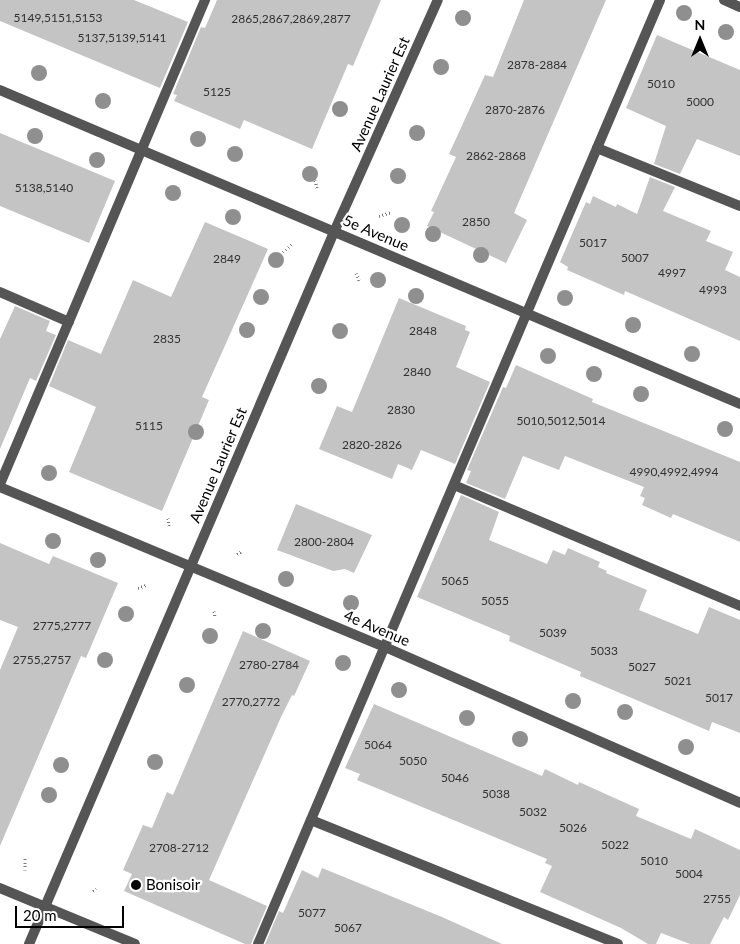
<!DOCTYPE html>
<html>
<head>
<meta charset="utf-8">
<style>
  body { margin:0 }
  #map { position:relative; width:740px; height:944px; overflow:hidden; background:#fff; font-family:Lato,sans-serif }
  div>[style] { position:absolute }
  .building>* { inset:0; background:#c4c4c4 }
  .path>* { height:3px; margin-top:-1.5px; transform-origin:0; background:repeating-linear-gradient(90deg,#777 0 1px,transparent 0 3.5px) }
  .lane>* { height:10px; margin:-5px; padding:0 5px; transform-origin:5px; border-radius:5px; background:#555 }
  .street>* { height:10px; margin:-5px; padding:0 5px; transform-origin:5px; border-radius:5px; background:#555 }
  .trees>* { width:16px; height:16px; margin:-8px; border-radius:50%; background:#8f8f8f }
  .dots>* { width:14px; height:14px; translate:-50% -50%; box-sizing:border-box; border:2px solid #fff; border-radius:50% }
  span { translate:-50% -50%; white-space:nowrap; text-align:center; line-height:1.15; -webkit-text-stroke:4.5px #fff; paint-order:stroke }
  .number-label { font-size:12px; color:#313131 }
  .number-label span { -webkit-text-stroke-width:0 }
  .street-label { font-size:15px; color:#000 }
  .poi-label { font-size:15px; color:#000 }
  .left { translate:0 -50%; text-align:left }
  .north { position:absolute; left:675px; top:15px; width:50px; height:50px; -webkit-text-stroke:4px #fff; paint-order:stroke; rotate:0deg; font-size:14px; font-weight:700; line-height:20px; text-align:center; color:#000 }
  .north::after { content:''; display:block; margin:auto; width:18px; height:22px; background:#000; clip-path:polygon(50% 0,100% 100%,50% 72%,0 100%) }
  .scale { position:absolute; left:15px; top:906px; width:109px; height:22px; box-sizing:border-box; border:2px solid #000; border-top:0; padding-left:6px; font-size:15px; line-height:18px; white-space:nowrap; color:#000; -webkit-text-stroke:4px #fff; paint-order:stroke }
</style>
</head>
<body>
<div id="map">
  <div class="building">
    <div style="clip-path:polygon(0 0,134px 0,188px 22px,160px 88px,0 21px)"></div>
    <div style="clip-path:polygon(217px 0,381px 0,353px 66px,348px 64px,312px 149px,244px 120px,240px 129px,174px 101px,177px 95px,173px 94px,201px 27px,205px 28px)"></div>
    <div style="clip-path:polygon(524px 0,606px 0,514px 213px,527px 220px,506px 263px,427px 226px,434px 212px,431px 211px,456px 157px,449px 154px,485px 75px,493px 77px)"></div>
    <div style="clip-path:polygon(657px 35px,740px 70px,740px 156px,697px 139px,680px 174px,654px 164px,666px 126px,626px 108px)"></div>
    <div style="clip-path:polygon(0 133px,115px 181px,89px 243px,0 206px)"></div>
    <div style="clip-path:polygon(650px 177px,675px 187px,663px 211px,711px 231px,706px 241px,733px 252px,725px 270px,740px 277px,740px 341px,625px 291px,624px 295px,567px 270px,568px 267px,560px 262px,586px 202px,590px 204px,593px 196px,616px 207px,617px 204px,637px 214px)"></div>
    <div style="clip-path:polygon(205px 222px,268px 249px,202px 397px,209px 400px,162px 511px,69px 472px,96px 407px,49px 386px,68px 340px,101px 354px,133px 280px,171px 297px)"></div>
    <div style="clip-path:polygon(399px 298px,466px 326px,465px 330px,470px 332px,456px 367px,490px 382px,455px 464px,421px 450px,412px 470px,398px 464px,392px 479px,319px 449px,337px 406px,352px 412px)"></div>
    <div style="clip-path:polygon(15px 306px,50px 321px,46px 331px,56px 335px,36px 381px,30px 378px,0 449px,0 339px)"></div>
    <div style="clip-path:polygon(516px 365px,593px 399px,592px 402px,740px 462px,740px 542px,673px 514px,671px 518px,642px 505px,645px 498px,640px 496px,644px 487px,565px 456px,559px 470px,523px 456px,505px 499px,466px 483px,471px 471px,467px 470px,503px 387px,506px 388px)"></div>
    <div style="clip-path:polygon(461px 495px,499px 512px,489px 540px,547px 564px,553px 550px,565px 555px,568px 548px,600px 562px,598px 567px,607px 571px,606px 573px,647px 590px,639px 610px,698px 634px,709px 607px,740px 620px,740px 733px,712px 722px,709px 731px,580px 676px,581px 672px,509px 641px,510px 636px,417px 597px)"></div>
    <div style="clip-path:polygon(296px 504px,372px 535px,354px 573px,345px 569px,333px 571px,277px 550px)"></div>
    <div style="clip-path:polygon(0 543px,49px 564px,53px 556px,118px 583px,86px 658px,81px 656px,0 846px,0 670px,18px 627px,0 620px)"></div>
    <div style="clip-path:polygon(243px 631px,310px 661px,294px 696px,292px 695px,281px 717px,209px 880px,267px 906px,251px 944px,245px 944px,124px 891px,132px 874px,123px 870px,143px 825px,152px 828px,167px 792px,173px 795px)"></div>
    <div style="clip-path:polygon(374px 704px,542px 776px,545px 769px,578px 785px,579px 782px,639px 809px,636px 816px,691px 839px,695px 829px,740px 850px,740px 895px,728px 920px,724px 917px,710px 944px,690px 944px,661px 933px,656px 944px,648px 944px,621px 928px,540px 892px,552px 866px,545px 863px,547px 859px,357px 780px,360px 774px,345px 768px)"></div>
    <div style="clip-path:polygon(322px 868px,442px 917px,502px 944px,265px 944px,279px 911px,283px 913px,302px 870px,318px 878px)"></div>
  </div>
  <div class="path">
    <div style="left:315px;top:180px;width:8px;rotate:76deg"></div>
    <div style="left:379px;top:216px;width:13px;rotate:-18deg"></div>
    <div style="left:283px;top:252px;width:13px;rotate:-42deg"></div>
    <div style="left:356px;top:273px;width:8px;rotate:67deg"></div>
    <div style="left:168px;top:518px;width:8px;rotate:83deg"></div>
    <div style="left:237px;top:554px;width:6px;rotate:-31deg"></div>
    <div style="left:138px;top:588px;width:9px;rotate:-21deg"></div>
    <div style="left:214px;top:611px;width:6px;rotate:81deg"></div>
    <div style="left:25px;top:870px;width:12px;rotate:-90deg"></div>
    <div style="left:93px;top:891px;width:4px;rotate:-34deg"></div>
  </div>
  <div class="lane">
    <div style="left:597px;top:148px;width:154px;rotate:22.1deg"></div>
    <div style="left:0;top:292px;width:75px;rotate:23.5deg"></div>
    <div style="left:0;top:484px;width:526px;rotate:-67.04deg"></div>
    <div style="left:454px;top:485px;width:311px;rotate:22.9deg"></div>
    <div style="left:311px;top:820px;width:331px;rotate:22deg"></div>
    <div style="left:258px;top:944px;width:1026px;rotate:-66.93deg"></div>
  </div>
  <div class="street">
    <div style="left:724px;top:0;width:17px;rotate:24deg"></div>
    <div style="left:0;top:90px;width:804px;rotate:22.99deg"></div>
    <div style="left:0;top:487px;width:417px;rotate:22.6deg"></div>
    <div style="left:385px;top:647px;width:388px;rotate:23.7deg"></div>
    <div style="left:0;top:888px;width:146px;rotate:22.5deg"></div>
    <div style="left:29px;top:944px;width:775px;rotate:-66.81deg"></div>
    <div style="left:334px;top:232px;width:254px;rotate:-65.9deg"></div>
  </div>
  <div class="trees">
    <div style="left:684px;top:13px"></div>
    <div style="left:463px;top:18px"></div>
    <div style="left:726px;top:32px"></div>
    <div style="left:441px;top:67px"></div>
    <div style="left:39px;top:73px"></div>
    <div style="left:103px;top:101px"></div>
    <div style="left:340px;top:109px"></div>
    <div style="left:417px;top:133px"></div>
    <div style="left:35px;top:136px"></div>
    <div style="left:198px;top:139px"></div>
    <div style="left:235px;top:154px"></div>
    <div style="left:97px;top:160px"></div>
    <div style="left:310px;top:174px"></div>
    <div style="left:398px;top:176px"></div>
    <div style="left:173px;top:193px"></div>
    <div style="left:233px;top:217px"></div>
    <div style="left:402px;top:225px"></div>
    <div style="left:433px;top:234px"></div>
    <div style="left:481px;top:255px"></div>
    <div style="left:276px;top:260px"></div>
    <div style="left:378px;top:280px"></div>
    <div style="left:416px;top:296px"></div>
    <div style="left:261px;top:297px"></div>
    <div style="left:565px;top:298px"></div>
    <div style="left:633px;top:325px"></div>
    <div style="left:247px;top:330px"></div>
    <div style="left:340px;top:331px"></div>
    <div style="left:692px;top:354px"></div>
    <div style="left:548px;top:356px"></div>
    <div style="left:594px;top:374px"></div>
    <div style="left:319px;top:386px"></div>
    <div style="left:641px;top:394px"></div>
    <div style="left:725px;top:429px"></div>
    <div style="left:196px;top:432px"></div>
    <div style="left:49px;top:473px"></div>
    <div style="left:53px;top:541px"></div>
    <div style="left:98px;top:560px"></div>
    <div style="left:286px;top:579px"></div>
    <div style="left:351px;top:603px"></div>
    <div style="left:126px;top:614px"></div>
    <div style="left:263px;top:631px"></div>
    <div style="left:210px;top:636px"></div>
    <div style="left:105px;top:660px"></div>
    <div style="left:343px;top:663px"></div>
    <div style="left:187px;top:685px"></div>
    <div style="left:399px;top:690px"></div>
    <div style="left:573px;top:701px"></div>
    <div style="left:625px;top:712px"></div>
    <div style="left:467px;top:718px"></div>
    <div style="left:520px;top:739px"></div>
    <div style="left:686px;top:747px"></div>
    <div style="left:155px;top:762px"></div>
    <div style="left:61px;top:765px"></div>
    <div style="left:49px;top:795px"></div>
  </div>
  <div class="dots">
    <div style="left:136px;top:885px;background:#000"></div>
  </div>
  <div class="number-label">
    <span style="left:58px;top:18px">5149,5151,5153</span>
    <span style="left:291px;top:19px">2865,2867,2869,2877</span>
    <span style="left:122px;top:38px">5137,5139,5141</span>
    <span style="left:537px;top:65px">2878-2884</span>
    <span style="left:661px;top:84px">5010</span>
    <span style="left:217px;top:92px">5125</span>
    <span style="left:700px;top:102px">5000</span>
    <span style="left:515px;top:110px">2870-2876</span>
    <span style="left:496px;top:156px">2862-2868</span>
    <span style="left:44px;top:188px">5138,5140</span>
    <span style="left:476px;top:222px">2850</span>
    <span style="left:593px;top:243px">5017</span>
    <span style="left:635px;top:258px">5007</span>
    <span style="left:227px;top:259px">2849</span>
    <span style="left:672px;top:273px">4997</span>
    <span style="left:713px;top:290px">4993</span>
    <span style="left:423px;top:331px">2848</span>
    <span style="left:167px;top:339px">2835</span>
    <span style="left:417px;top:372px">2840</span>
    <span style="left:401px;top:410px">2830</span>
    <span style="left:561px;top:421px">5010,5012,5014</span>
    <span style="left:149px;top:426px">5115</span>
    <span style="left:372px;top:445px">2820-2826</span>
    <span style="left:674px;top:472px">4990,4992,4994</span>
    <span style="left:324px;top:542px">2800-2804</span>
    <span style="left:455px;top:581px">5065</span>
    <span style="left:495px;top:601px">5055</span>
    <span style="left:62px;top:626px">2775,2777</span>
    <span style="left:553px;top:633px">5039</span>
    <span style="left:604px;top:651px">5033</span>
    <span style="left:42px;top:660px">2755,2757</span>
    <span style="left:269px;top:665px">2780-2784</span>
    <span style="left:642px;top:667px">5027</span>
    <span style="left:678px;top:681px">5021</span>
    <span style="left:719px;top:698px">5017</span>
    <span style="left:251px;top:702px">2770,2772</span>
    <span style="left:378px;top:745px">5064</span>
    <span style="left:413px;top:761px">5050</span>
    <span style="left:455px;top:778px">5046</span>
    <span style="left:496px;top:794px">5038</span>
    <span style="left:533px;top:812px">5032</span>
    <span style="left:573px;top:828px">5026</span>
    <span style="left:615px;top:845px">5022</span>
    <span style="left:179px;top:848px">2708-2712</span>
    <span style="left:654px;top:861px">5010</span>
    <span style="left:689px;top:874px">5004</span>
    <span style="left:717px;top:899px">2755</span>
    <span style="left:312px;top:913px">5077</span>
    <span style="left:348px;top:928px">5067</span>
  </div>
  <div class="street-label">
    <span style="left:380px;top:94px;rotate:-66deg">Avenue Laurier Est</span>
    <span style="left:376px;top:233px;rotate:23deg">5e Avenue</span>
    <span style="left:218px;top:465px;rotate:-67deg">Avenue Laurier Est</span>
    <span style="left:377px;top:628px;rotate:23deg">4e Avenue</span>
  </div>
  <div class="poi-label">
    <span class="left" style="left:146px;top:885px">Bonisoir</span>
  </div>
  <div class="north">N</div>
  <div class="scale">20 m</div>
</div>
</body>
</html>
